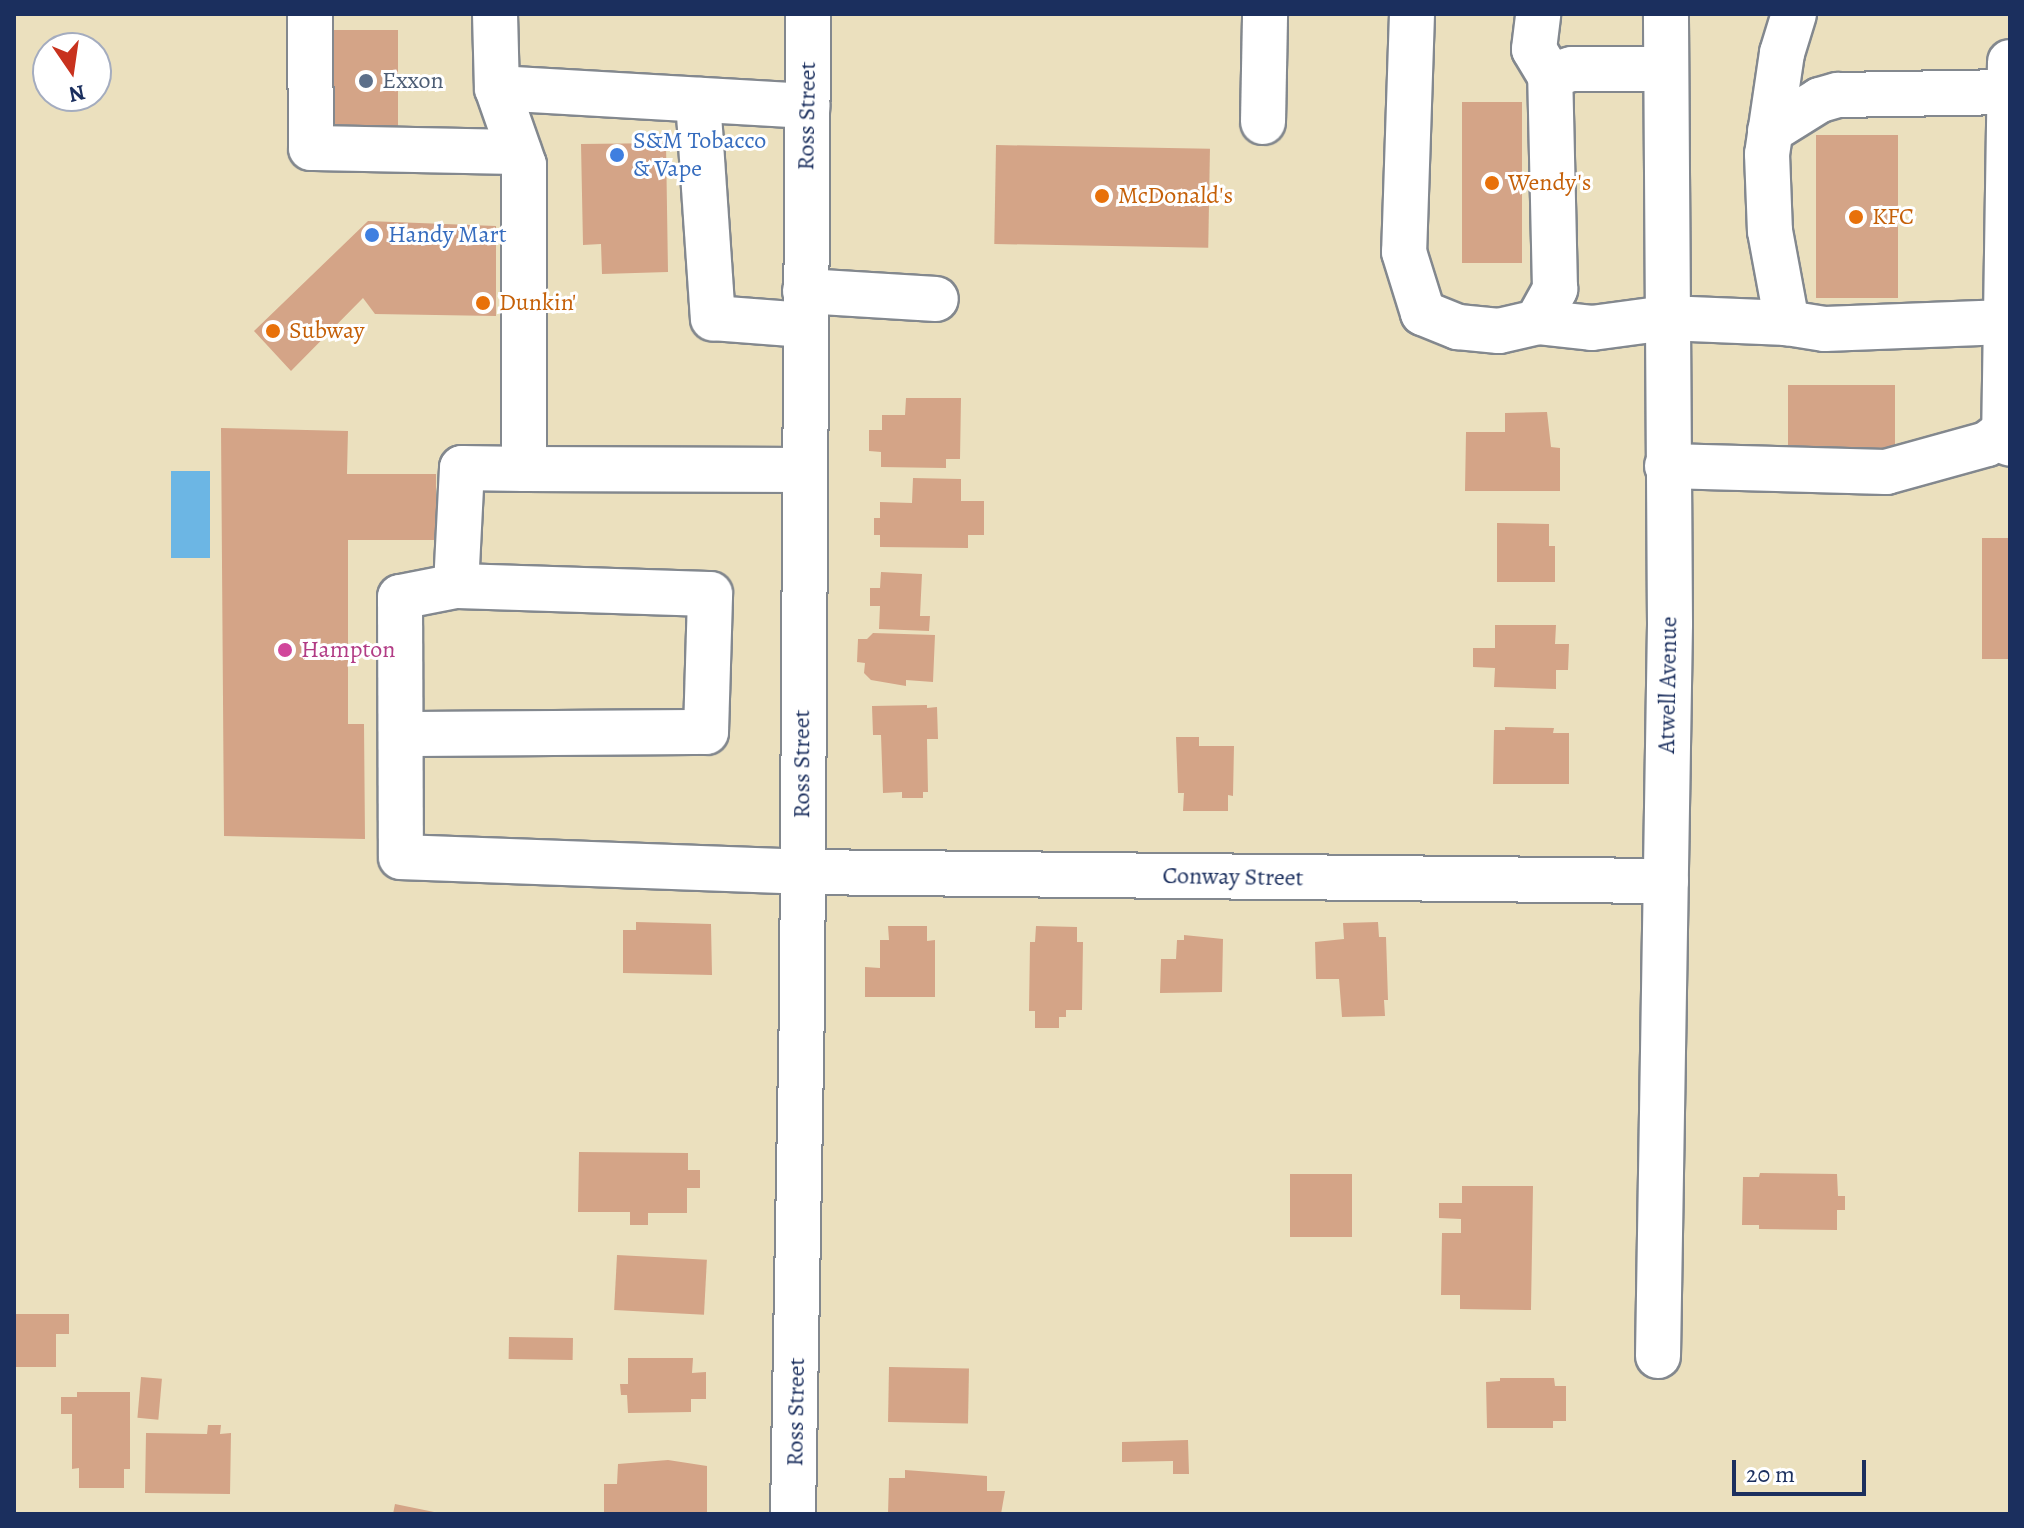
<!DOCTYPE html>
<html>
<head>
<meta charset="utf-8">
<style>
  body { margin:0 }
  #map { position:relative; width:2024px; height:1528px; overflow:hidden; background:#ebe0be; font-family:Alegreya,serif }
  div>[style] { position:absolute }
  .water>* { inset:0; background:#6cb6e4; transform-origin:0 0 }
  .building>* { inset:0; background:#d4a487; transform-origin:0 0 }
  .roads { filter:drop-shadow(2px 0 #83888e) drop-shadow(-2px 0 #83888e) drop-shadow(0 2px #83888e) drop-shadow(0 -2px #83888e) }
  .minor>* { height:44px; margin:-22px; padding:0 22px; transform-origin:22px; border-radius:22px; background:#fff }
  .dots>* { width:22px; height:22px; translate:-50% -50%; box-sizing:border-box; border:4px solid #fff; border-radius:50% }
  span { translate:-50% -50%; white-space:nowrap; text-align:center; line-height:1.15; -webkit-text-stroke:6px #fff; paint-order:stroke }
  .service-label { font-size:24px; color:#4e5e75 }
  .left { translate:0 -50%; text-align:left }
  .street-label { font-size:24px; color:#1b2f5e }
  .shop-label { font-size:24px; color:#366cbe }
  .food-label { font-size:24px; color:#c56008 }
  .hotel-label { font-size:24px; color:#b23c85 }
  .frame { position:absolute; inset:0; border:16px solid #1b2f5e; pointer-events:none }
  .north { position:absolute; left:32px; top:32px; width:80px; height:80px; box-sizing:border-box; background:#fff; border:2px solid #a4acbf; border-radius:50%; rotate:167deg; font-size:22px; font-weight:700; line-height:32px; text-align:center; color:#1b2f5e }
  .north::after { content:''; display:block; margin:auto; width:28px; height:36px; background:#c8321e; clip-path:polygon(50% 0,100% 100%,50% 72%,0 100%) }
  .scale { position:absolute; left:1732px; top:1460px; width:134px; height:36px; box-sizing:border-box; border:4px solid #1b2f5e; border-top:0; padding-left:10px; font-size:24px; line-height:28px; white-space:nowrap; color:#1b2f5e; -webkit-text-stroke:6px #fff; paint-order:stroke }
</style>
</head>
<body>
<div id="map">
  <div class="water">
    <div style="left:171px;top:471px;width:39px;height:87px"></div>
  </div>
  <div class="building">
    <div style="left:398px;top:30px;width:101px;height:64px;rotate:90deg"></div>
    <div style="left:1522px;top:102px;width:161px;height:60px;rotate:90deg"></div>
    <div style="left:1816px;top:135px;width:82px;height:163px"></div>
    <div style="clip-path:polygon(666px 143px,668px 272px,602px 274px,601px 244px,583px 245px,581px 144px)"></div>
    <div style="left:996px;top:145px;width:214px;height:99px;rotate:1deg"></div>
    <div style="clip-path:polygon(368px 221px,496px 226px,496px 316px,375px 314px,363px 298px,291px 371px,254px 331px)"></div>
    <div style="left:1788px;top:385px;width:107px;height:80px"></div>
    <div style="clip-path:polygon(906px 398px,961px 398px,960px 459px,946px 459px,946px 468px,881px 467px,881px 452px,869px 451px,869px 430px,882px 430px,882px 415px,905px 415px)"></div>
    <div style="clip-path:polygon(1547px 412px,1551px 447px,1560px 448px,1560px 491px,1465px 491px,1466px 432px,1505px 432px,1505px 413px)"></div>
    <div style="clip-path:polygon(221px 428px,348px 431px,347px 474px,436px 474px,436px 540px,348px 540px,348px 724px,364px 724px,365px 839px,224px 836px)"></div>
    <div style="clip-path:polygon(913px 478px,961px 479px,961px 501px,984px 501px,984px 535px,968px 535px,968px 548px,880px 547px,880px 535px,874px 535px,874px 518px,880px 518px,880px 502px,912px 503px)"></div>
    <div style="clip-path:polygon(1497px 523px,1549px 524px,1549px 546px,1555px 546px,1555px 582px,1497px 582px)"></div>
    <div style="left:1982px;top:538px;width:28px;height:121px"></div>
    <div style="clip-path:polygon(881px 572px,922px 574px,920px 616px,930px 616px,929px 631px,879px 629px,880px 606px,870px 606px,870px 588px,880px 588px)"></div>
    <div style="clip-path:polygon(1495px 625px,1556px 625px,1555px 644px,1569px 644px,1568px 670px,1556px 670px,1556px 689px,1494px 687px,1495px 668px,1473px 667px,1473px 648px,1495px 648px)"></div>
    <div style="clip-path:polygon(873px 633px,935px 635px,933px 682px,906px 680px,906px 686px,871px 680px,864px 673px,865px 663px,857px 662px,858px 639px,867px 639px)"></div>
    <div style="clip-path:polygon(927px 705px,927px 708px,937px 707px,938px 739px,927px 739px,928px 792px,923px 792px,923px 798px,902px 798px,902px 792px,883px 793px,881px 735px,873px 735px,872px 706px)"></div>
    <div style="clip-path:polygon(1505px 727px,1554px 728px,1553px 733px,1569px 733px,1569px 784px,1493px 784px,1494px 730px,1505px 730px)"></div>
    <div style="clip-path:polygon(1176px 737px,1199px 737px,1199px 746px,1234px 746px,1233px 796px,1228px 795px,1228px 811px,1183px 811px,1184px 793px,1178px 793px)"></div>
    <div style="clip-path:polygon(636px 922px,711px 924px,712px 975px,623px 973px,623px 930px,636px 930px)"></div>
    <div style="clip-path:polygon(1378px 922px,1379px 937px,1386px 937px,1388px 1000px,1384px 1000px,1385px 1016px,1342px 1017px,1339px 979px,1316px 979px,1315px 942px,1344px 939px,1343px 923px)"></div>
    <div style="clip-path:polygon(888px 926px,927px 926px,927px 941px,935px 940px,935px 997px,865px 997px,865px 967px,880px 968px,880px 940px,889px 940px)"></div>
    <div style="clip-path:polygon(1036px 926px,1077px 927px,1077px 942px,1083px 942px,1082px 1010px,1066px 1010px,1066px 1017px,1059px 1017px,1059px 1028px,1035px 1028px,1035px 1011px,1029px 1011px,1030px 942px,1035px 942px)"></div>
    <div style="clip-path:polygon(1184px 935px,1223px 939px,1222px 992px,1160px 993px,1161px 959px,1176px 959px,1177px 940px,1184px 940px)"></div>
    <div style="clip-path:polygon(579px 1152px,688px 1153px,688px 1170px,700px 1170px,700px 1188px,687px 1188px,687px 1213px,648px 1213px,648px 1225px,630px 1225px,630px 1212px,578px 1212px)"></div>
    <div style="clip-path:polygon(1760px 1173px,1837px 1174px,1838px 1196px,1845px 1196px,1845px 1210px,1837px 1210px,1837px 1230px,1759px 1229px,1759px 1225px,1742px 1225px,1743px 1177px,1759px 1177px)"></div>
    <div style="left:1290px;top:1174px;width:62px;height:63px"></div>
    <div style="clip-path:polygon(1462px 1186px,1533px 1186px,1531px 1310px,1460px 1309px,1460px 1295px,1441px 1295px,1442px 1233px,1461px 1233px,1461px 1219px,1439px 1218px,1439px 1203px,1462px 1203px)"></div>
    <div style="left:617px;top:1255px;width:90px;height:55px;rotate:3deg"></div>
    <div style="clip-path:polygon(14px 1314px,69px 1314px,69px 1334px,56px 1334px,56px 1367px,14px 1367px)"></div>
    <div style="left:509px;top:1337px;width:64px;height:22px;rotate:1deg"></div>
    <div style="clip-path:polygon(628px 1358px,693px 1358px,692px 1373px,706px 1372px,706px 1399px,691px 1399px,691px 1412px,628px 1413px,627px 1395px,621px 1395px,620px 1384px,628px 1384px)"></div>
    <div style="left:889px;top:1367px;width:80px;height:55px;rotate:1deg"></div>
    <div style="left:141px;top:1377px;width:21px;height:41px;rotate:5deg"></div>
    <div style="clip-path:polygon(1500px 1378px,1554px 1378px,1555px 1386px,1566px 1386px,1566px 1421px,1553px 1421px,1553px 1428px,1487px 1428px,1486px 1382px,1500px 1381px)"></div>
    <div style="clip-path:polygon(77px 1392px,130px 1392px,130px 1469px,124px 1469px,124px 1488px,79px 1488px,79px 1468px,72px 1469px,72px 1414px,61px 1414px,61px 1397px,77px 1397px)"></div>
    <div style="clip-path:polygon(208px 1425px,221px 1425px,220px 1434px,231px 1433px,230px 1494px,145px 1493px,146px 1433px,207px 1434px)"></div>
    <div style="clip-path:polygon(1188px 1440px,1189px 1474px,1173px 1474px,1173px 1461px,1122px 1462px,1122px 1442px)"></div>
    <div style="clip-path:polygon(668px 1460px,707px 1466px,707px 1514px,604px 1514px,604px 1484px,617px 1484px,618px 1464px)"></div>
    <div style="clip-path:polygon(905px 1470px,987px 1476px,987px 1491px,1005px 1491px,1001px 1514px,888px 1514px,889px 1478px,905px 1478px)"></div>
    <div style="clip-path:polygon(395px 1504px,439px 1513px,439px 1514px,393px 1514px)"></div>
  </div>
  <div class="roads">
    <div class="minor">
      <div style="left:310px;top:14px;width:134px;rotate:89.6deg"></div>
      <div style="left:311px;top:148px;width:208px;rotate:1.1deg"></div>
      <div style="left:495px;top:14px;width:74px;rotate:88.5deg"></div>
      <div style="left:497px;top:88px;width:82px;rotate:70.7deg"></div>
      <div style="left:524px;top:165px;width:304px;rotate:90deg"></div>
      <div style="left:524px;top:469px;width:280px;rotate:0.2deg"></div>
      <div style="left:1412px;top:14px;width:238px;rotate:91.9deg"></div>
      <div style="left:1404px;top:252px;width:64px;rotate:72.7deg"></div>
      <div style="left:1423px;top:313px;width:38px;rotate:22deg"></div>
      <div style="left:1458px;top:327px;width:41px;rotate:5.6deg"></div>
      <div style="left:1499px;top:331px;width:39px;rotate:-13deg"></div>
      <div style="left:1537px;top:322px;width:38px;rotate:-61deg"></div>
      <div style="left:1555px;top:289px;width:213px;rotate:-91.3deg"></div>
      <div style="left:1550px;top:76px;width:31px;rotate:-121deg"></div>
      <div style="left:1534px;top:49px;width:35px;rotate:-83deg"></div>
      <div style="left:1794px;top:14px;width:41px;rotate:107.1deg"></div>
      <div style="left:1782px;top:53px;width:102px;rotate:98.4deg"></div>
      <div style="left:1767px;top:154px;width:77px;rotate:87.8deg"></div>
      <div style="left:1770px;top:231px;width:94px;rotate:79.5deg"></div>
      <div style="left:1787px;top:323px;width:38px;rotate:9deg"></div>
      <div style="left:1825px;top:329px;width:181px;rotate:-2.2deg"></div>
      <div style="left:2010px;top:62px;width:369px;rotate:90.9deg"></div>
      <div style="left:2004px;top:431px;width:14px;rotate:65deg"></div>
      <div style="left:1550px;top:76px;width:23px;rotate:-18deg"></div>
      <div style="left:1572px;top:69px;width:93px"></div>
      <div style="left:497px;top:88px;width:311px;rotate:3.3deg"></div>
      <div style="left:698px;top:100px;width:219px;rotate:86.1deg"></div>
      <div style="left:713px;top:318px;width:92px;rotate:4.4deg"></div>
      <div style="left:1263px;top:122px;width:108px;rotate:-88.9deg"></div>
      <div style="left:1770px;top:131px;width:59px;rotate:-31.8deg"></div>
      <div style="left:1820px;top:100px;width:19px;rotate:-16deg"></div>
      <div style="left:1838px;top:95px;width:172px;rotate:-1deg"></div>
      <div style="left:805px;top:291px;width:131px;rotate:3.5deg"></div>
      <div style="left:1537px;top:322px;width:55px;rotate:6.2deg"></div>
      <div style="left:1592px;top:328px;width:75px;rotate:-7.7deg"></div>
      <div style="left:1666px;top:318px;width:121px;rotate:2.4deg"></div>
      <div style="left:1667px;top:466px;width:219px;rotate:1.6deg"></div>
      <div style="left:1886px;top:472px;width:105px;rotate:-15.5deg"></div>
      <div style="left:1987px;top:444px;width:21px;rotate:-37deg"></div>
      <div style="left:524px;top:469px;width:62px;rotate:-179.1deg"></div>
      <div style="left:462px;top:468px;width:118px;rotate:92.9deg"></div>
      <div style="left:456px;top:586px;width:57px;rotate:168.9deg"></div>
      <div style="left:400px;top:597px;width:260px;rotate:89.8deg"></div>
      <div style="left:401px;top:857px;width:400px;rotate:2.1deg"></div>
      <div style="left:801px;top:872px;width:865px;rotate:0.6deg"></div>
      <div style="left:401px;top:734px;width:305px;rotate:-0.4deg"></div>
      <div style="left:706px;top:732px;width:138px;rotate:-88.3deg"></div>
      <div style="left:710px;top:594px;width:254px;rotate:-178.2deg"></div>
      <div style="left:1658px;top:1356px;width:732px;rotate:-89.06deg"></div>
      <div style="left:1670px;top:624px;width:610px;rotate:-90.38deg"></div>
      <div style="left:793px;top:1514px;width:510px;rotate:-88.99deg"></div>
      <div style="left:802px;top:1004px;width:990px;rotate:-89.65deg"></div>
    </div>
  </div>
  <div class="dots">
    <div style="left:366px;top:81px;background:#5c6f8a"></div>
    <div style="left:617px;top:155px;background:#3f7fe0"></div>
    <div style="left:1492px;top:183px;background:#e8710a"></div>
    <div style="left:1102px;top:196px;background:#e8710a"></div>
    <div style="left:1856px;top:217px;background:#e8710a"></div>
    <div style="left:372px;top:235px;background:#3f7fe0"></div>
    <div style="left:483px;top:303px;background:#e8710a"></div>
    <div style="left:273px;top:331px;background:#e8710a"></div>
    <div style="left:285px;top:650px;background:#d1479c"></div>
  </div>
  <div class="service-label">
    <span class="left" style="left:382px;top:81px">Exxon</span>
  </div>
  <div class="street-label">
    <span style="left:807px;top:116px;rotate:-89deg">Ross Street</span>
    <span style="left:1668px;top:685px;rotate:-89deg">Atwell Avenue</span>
    <span style="left:802px;top:764px;rotate:-90deg">Ross Street</span>
    <span style="left:1233px;top:877px;rotate:1deg">Conway Street</span>
    <span style="left:796px;top:1412px;rotate:-89deg">Ross Street</span>
  </div>
  <div class="shop-label">
    <span class="left" style="left:633px;top:155px">S&amp;M Tobacco<br>&amp; Vape</span>
    <span class="left" style="left:388px;top:235px">Handy Mart</span>
  </div>
  <div class="food-label">
    <span class="left" style="left:1508px;top:183px">Wendy's</span>
    <span class="left" style="left:1118px;top:196px">McDonald's</span>
    <span class="left" style="left:1872px;top:217px">KFC</span>
    <span class="left" style="left:499px;top:303px">Dunkin'</span>
    <span class="left" style="left:289px;top:331px">Subway</span>
  </div>
  <div class="hotel-label">
    <span class="left" style="left:301px;top:650px">Hampton</span>
  </div>
  <div class="frame"></div>
  <div class="north">N</div>
  <div class="scale">20 m</div>
</div>
</body>
</html>
